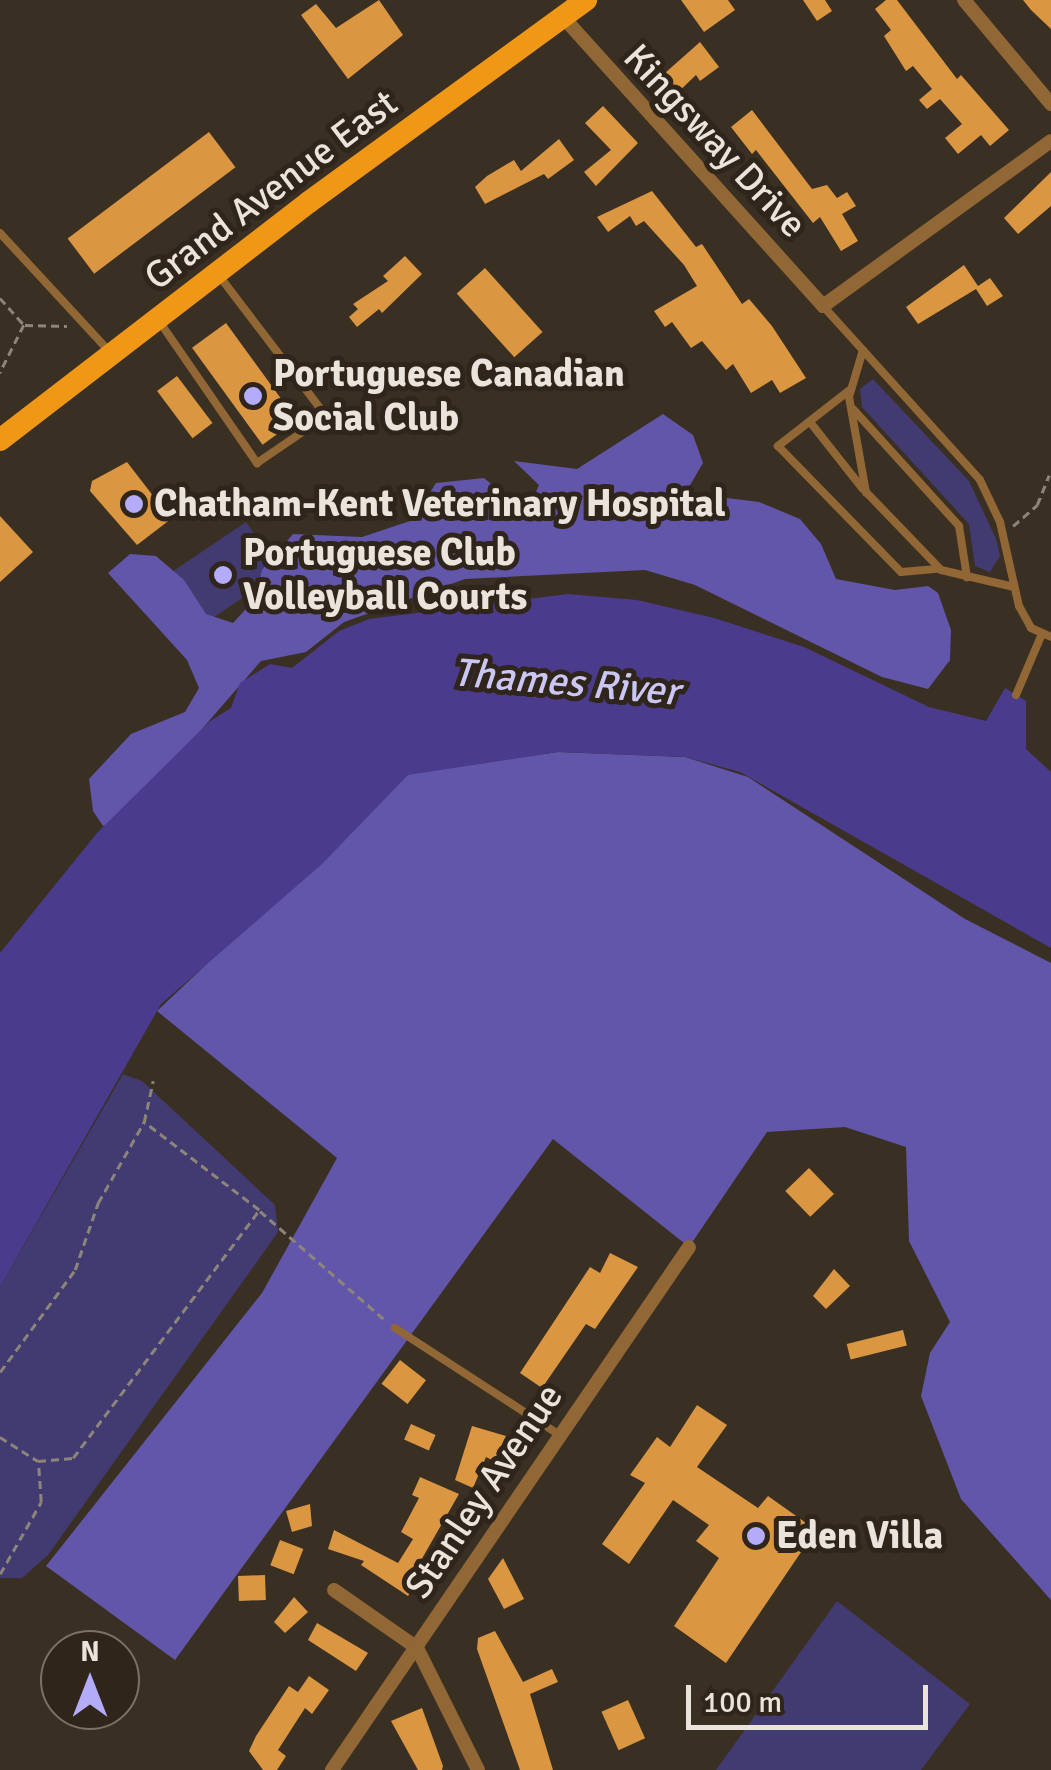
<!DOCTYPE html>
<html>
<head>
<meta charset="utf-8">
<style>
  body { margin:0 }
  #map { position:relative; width:1051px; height:1770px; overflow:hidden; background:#3a2f23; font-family:Signika,sans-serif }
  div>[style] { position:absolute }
  .green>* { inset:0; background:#423b72; transform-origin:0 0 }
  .forest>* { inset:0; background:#6256aa }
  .water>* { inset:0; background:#4a3b8d }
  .building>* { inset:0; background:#db9642; transform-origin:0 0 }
  .path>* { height:2.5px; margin-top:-1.25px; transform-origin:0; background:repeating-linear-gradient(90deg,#8d847a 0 8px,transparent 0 13px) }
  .service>* { height:8px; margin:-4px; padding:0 4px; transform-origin:4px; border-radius:4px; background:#916736 }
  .minor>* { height:14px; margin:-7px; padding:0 7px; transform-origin:7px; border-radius:7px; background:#916736 }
  .primary>* { height:22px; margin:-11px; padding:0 11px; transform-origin:11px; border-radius:11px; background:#f09816 }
  .dots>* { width:28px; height:28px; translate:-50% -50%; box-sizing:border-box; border:5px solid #30251a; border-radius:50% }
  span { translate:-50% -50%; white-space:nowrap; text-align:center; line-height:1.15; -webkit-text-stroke:10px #30251a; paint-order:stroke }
  .street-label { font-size:38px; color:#ebe4dc }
  .poi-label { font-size:38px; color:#ebe4dc; font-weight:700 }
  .left { translate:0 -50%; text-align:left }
  .water-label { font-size:40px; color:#cac7f5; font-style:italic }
  .north { position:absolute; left:40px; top:1630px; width:100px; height:100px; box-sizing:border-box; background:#30251a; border:2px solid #7b7168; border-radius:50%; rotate:0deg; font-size:28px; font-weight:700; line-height:40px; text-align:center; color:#ebe4dc }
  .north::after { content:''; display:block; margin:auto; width:35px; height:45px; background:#b3adf9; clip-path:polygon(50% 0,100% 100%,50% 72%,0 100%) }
  .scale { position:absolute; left:686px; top:1685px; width:242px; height:45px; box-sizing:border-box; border:5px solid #ebe4dc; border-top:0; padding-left:12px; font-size:30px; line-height:35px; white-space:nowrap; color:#ebe4dc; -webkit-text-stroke:8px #30251a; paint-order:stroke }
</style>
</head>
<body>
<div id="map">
  <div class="green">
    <div style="clip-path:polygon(873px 379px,969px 481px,996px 539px,1000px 556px,990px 572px,975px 566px,969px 524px,862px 407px,860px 389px)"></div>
    <div style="left:246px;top:522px;width:61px;height:98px;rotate:56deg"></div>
    <div style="clip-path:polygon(123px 1074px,142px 1081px,275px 1205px,278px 1232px,48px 1555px,22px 1578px,0 1578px,0 1287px)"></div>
    <div style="clip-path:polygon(837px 1601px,970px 1704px,921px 1770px,716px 1770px)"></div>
  </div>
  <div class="forest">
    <div style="clip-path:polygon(663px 414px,693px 435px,703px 463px,686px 492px,692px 503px,719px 497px,759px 502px,800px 519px,821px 544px,836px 579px,895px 590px,928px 586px,938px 593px,951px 630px,950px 660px,928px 689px,882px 677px,695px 585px,645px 570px,465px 579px,344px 622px,306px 652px,261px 661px,122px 821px,103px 826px,93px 811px,89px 779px,131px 734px,185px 712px,199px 688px,187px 660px,108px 573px,130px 554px,156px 556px,184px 580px,206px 614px,233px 623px,255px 599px,262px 570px,293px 534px,362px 537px,413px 520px,436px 483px,484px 478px,501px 492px,533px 499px,539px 485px,514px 461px,577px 469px)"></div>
    <div style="clip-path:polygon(558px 752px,685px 757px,748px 777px,965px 919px,1051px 963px,1051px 1600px,961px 1499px,921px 1396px,930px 1353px,950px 1322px,909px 1241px,906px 1147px,845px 1127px,767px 1132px,689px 1247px,553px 1139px,175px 1660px,46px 1566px,262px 1293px,337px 1158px,157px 1011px,408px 774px)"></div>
  </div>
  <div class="water">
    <div style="clip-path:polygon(568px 594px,637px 600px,714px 618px,804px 647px,929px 707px,986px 721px,1005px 688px,1026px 701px,1026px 749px,1051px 772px,1051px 948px,740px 772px,685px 757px,558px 752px,408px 775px,322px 864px,161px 1004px,0 1287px,0 953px,97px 833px,210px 721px,231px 708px,240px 683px,270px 664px,292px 668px,339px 631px,369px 619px)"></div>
  </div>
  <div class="building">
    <div style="clip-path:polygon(379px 0,403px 35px,348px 79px,301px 15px,316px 4px,336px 28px)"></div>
    <div style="clip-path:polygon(681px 0,728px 0,735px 10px,704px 32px)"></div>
    <div style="clip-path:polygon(803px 0,825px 0,832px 11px,817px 21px)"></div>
    <div style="clip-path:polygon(886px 0,897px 0,957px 79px,961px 75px,1009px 130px,990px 146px,981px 135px,958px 154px,945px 138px,962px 124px,940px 99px,927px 109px,919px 100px,932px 89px,913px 66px,906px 71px,884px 36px,891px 30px,875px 9px)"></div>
    <div style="clip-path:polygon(1023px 0,1051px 0,1051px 29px,1031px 10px)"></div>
    <div style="clip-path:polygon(700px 42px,719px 67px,700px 81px,696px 75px,672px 98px,656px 81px)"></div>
    <div style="clip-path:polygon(603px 106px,638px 143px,596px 186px,584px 172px,611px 150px,585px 123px)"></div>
    <div style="clip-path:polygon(752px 110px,812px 189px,827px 185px,837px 198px,847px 192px,856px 206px,842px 214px,858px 241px,841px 251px,820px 217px,813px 223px,756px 150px,752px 154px,731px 127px)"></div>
    <div style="left:209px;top:132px;width:44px;height:177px;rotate:53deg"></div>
    <div style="clip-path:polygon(559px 139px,574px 160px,548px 179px,544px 174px,485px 204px,475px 187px,487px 176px,514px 160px,521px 171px)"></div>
    <div style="clip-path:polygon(1051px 172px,1051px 206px,1018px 234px,1004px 218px)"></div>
    <div style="clip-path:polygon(652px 191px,696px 247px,702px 244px,742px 304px,749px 299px,772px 326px,806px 378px,780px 393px,772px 380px,751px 393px,733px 364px,726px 370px,702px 341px,691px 348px,672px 322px,665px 327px,654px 311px,697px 286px,684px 265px,644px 221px,636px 226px,630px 216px,608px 232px,597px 217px)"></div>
    <div style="clip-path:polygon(405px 256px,422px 274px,382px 313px,379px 309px,357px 327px,349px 317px,358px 309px,353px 304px,388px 281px,383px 276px)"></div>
    <div style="clip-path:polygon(964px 265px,978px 286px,990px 278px,1003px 296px,987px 306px,976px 289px,918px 324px,906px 307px)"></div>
    <div style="left:485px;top:268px;width:86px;height:38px;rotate:48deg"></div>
    <div style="left:226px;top:323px;width:120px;height:42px;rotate:54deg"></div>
    <div style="left:177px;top:376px;width:59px;height:25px;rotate:53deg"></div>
    <div style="clip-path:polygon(127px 462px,171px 519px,137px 545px,90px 491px,92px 481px)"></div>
    <div style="clip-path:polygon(0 516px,33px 552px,0 582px)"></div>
    <div style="left:809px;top:1168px;width:36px;height:33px;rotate:46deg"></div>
    <div style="clip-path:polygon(610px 1253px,638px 1267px,595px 1329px,586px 1324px,542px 1388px,520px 1373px,590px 1267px,600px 1273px)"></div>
    <div style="clip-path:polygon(834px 1269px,850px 1286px,826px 1309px,813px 1296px)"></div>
    <div style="left:903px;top:1330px;width:16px;height:58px;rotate:76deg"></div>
    <div style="left:400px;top:1360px;width:33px;height:30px;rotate:38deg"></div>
    <div style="clip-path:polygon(697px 1405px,727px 1425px,697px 1467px,758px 1508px,768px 1496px,816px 1530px,726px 1663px,674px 1626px,719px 1558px,696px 1541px,709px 1525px,673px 1500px,629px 1564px,602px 1544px,645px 1483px,630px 1475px,657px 1437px,670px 1447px)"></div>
    <div style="left:411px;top:1424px;width:27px;height:17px;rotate:24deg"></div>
    <div style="clip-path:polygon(472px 1426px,506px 1436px,494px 1461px,486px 1457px,473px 1488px,455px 1480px)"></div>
    <div style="clip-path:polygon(420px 1477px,459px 1494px,412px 1576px,418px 1579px,408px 1596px,361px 1565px,364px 1561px,328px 1549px,334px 1530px,398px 1563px,413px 1539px,401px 1532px,419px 1498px,412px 1495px)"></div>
    <div style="clip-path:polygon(310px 1504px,312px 1526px,292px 1532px,286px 1511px)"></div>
    <div style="left:280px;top:1540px;width:25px;height:27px;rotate:21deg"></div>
    <div style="clip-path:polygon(503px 1558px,524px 1599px,504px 1609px,488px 1579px)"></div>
    <div style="left:265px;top:1575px;width:25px;height:27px;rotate:88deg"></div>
    <div style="clip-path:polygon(294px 1597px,308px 1612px,285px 1633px,274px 1622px)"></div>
    <div style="clip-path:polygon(317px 1623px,368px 1653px,356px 1671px,308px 1640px)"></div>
    <div style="clip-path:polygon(495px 1631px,523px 1682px,552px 1669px,558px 1682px,530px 1694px,553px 1770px,520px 1770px,477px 1649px,478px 1638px)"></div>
    <div style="clip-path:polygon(309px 1676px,329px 1690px,312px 1714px,305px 1708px,278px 1750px,286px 1756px,277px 1770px,263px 1770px,249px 1751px,256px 1736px,289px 1686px,298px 1692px)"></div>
    <div style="left:628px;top:1700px;width:42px;height:29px;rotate:66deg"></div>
    <div style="clip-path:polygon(422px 1708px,443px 1766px,442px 1770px,418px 1770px,391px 1721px)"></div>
  </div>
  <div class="path">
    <div style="left:0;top:298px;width:36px;rotate:48deg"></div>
    <div style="left:24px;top:325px;width:54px;rotate:116.6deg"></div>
    <div style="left:25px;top:325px;width:42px;rotate:1.4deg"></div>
    <div style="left:1013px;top:526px;width:32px;rotate:-41deg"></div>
    <div style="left:1037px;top:505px;width:32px;rotate:-68deg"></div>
    <div style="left:260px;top:1211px;width:167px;rotate:41.1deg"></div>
    <div style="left:0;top:1372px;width:127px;rotate:-53.7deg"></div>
    <div style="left:75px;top:1270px;width:71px;rotate:-71.1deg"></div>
    <div style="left:98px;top:1203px;width:93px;rotate:-60.4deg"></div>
    <div style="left:144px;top:1122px;width:42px;rotate:-77.6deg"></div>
    <div style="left:0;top:1437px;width:45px;rotate:32.3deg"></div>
    <div style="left:38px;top:1461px;width:35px;rotate:-5deg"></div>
    <div style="left:73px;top:1458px;width:310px;rotate:-53.1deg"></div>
    <div style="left:259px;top:1210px;width:145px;rotate:-142.6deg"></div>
    <div style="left:0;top:1574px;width:83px;rotate:-60.3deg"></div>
    <div style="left:41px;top:1502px;width:39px;rotate:-94deg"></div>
  </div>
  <div class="service">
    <div style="left:0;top:233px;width:161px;rotate:47.3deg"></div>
    <div style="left:823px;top:306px;width:234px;rotate:47.9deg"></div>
    <div style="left:980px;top:480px;width:47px;rotate:64.5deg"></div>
    <div style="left:1000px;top:522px;width:86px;rotate:77.3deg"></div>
    <div style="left:1019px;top:606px;width:25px;rotate:61deg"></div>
    <div style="left:1031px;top:628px;width:22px;rotate:24deg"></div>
    <div style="left:159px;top:321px;width:173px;rotate:55.4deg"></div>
    <div style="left:257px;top:463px;width:83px;rotate:-34.3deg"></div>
    <div style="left:326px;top:416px;width:175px;rotate:-127.3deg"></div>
    <div style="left:863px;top:350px;width:49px;rotate:106.6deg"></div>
    <div style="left:849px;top:397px;width:97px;rotate:79.9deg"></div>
    <div style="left:866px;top:492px;width:108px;rotate:46.1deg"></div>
    <div style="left:941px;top:570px;width:75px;rotate:13.1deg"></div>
    <div style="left:851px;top:389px;width:93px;rotate:142deg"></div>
    <div style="left:778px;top:446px;width:176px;rotate:45.7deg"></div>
    <div style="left:901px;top:572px;width:36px;rotate:-5deg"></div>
    <div style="left:853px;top:409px;width:158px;rotate:47.8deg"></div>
    <div style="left:959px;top:526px;width:52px;rotate:81.1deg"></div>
    <div style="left:810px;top:422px;width:85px;rotate:51.7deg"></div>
    <div style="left:1016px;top:695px;width:64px;rotate:-67deg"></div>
    <div style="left:395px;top:1328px;width:197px;rotate:33deg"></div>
  </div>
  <div class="minor">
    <div style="left:964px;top:0;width:136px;rotate:50.1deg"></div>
    <div style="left:563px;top:17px;width:389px;rotate:48deg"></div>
    <div style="left:823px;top:306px;width:281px;rotate:-35.9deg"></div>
    <div style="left:334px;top:1590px;width:101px;rotate:34.9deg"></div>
    <div style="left:417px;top:1648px;width:136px;rotate:63.4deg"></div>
    <div style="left:332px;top:1770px;width:633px;rotate:-55.68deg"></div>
  </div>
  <div class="primary">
    <div style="left:0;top:440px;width:390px;rotate:-37.6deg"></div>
    <div style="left:309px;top:202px;width:343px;rotate:-36.1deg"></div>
  </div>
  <div class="dots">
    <div style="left:253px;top:396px;background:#b3adf9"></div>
    <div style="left:134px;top:504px;background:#b3adf9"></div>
    <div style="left:223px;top:575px;background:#b3adf9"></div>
    <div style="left:756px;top:1536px;background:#b3adf9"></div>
  </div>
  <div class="street-label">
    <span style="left:715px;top:141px;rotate:47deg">Kingsway Drive</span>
    <span style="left:271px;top:190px;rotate:-37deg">Grand Avenue East</span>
    <span style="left:484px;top:1491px;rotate:-56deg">Stanley Avenue</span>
  </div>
  <div class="poi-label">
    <span class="left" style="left:273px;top:396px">Portuguese Canadian<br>Social Club</span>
    <span class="left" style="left:154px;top:504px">Chatham-Kent Veterinary Hospital</span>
    <span class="left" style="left:243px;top:575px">Portuguese Club<br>Volleyball Courts</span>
    <span class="left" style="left:776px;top:1536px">Eden Villa</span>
  </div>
  <div class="water-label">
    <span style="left:566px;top:682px;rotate:5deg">Thames River</span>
  </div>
  <div class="north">N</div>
  <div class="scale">100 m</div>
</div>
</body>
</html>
